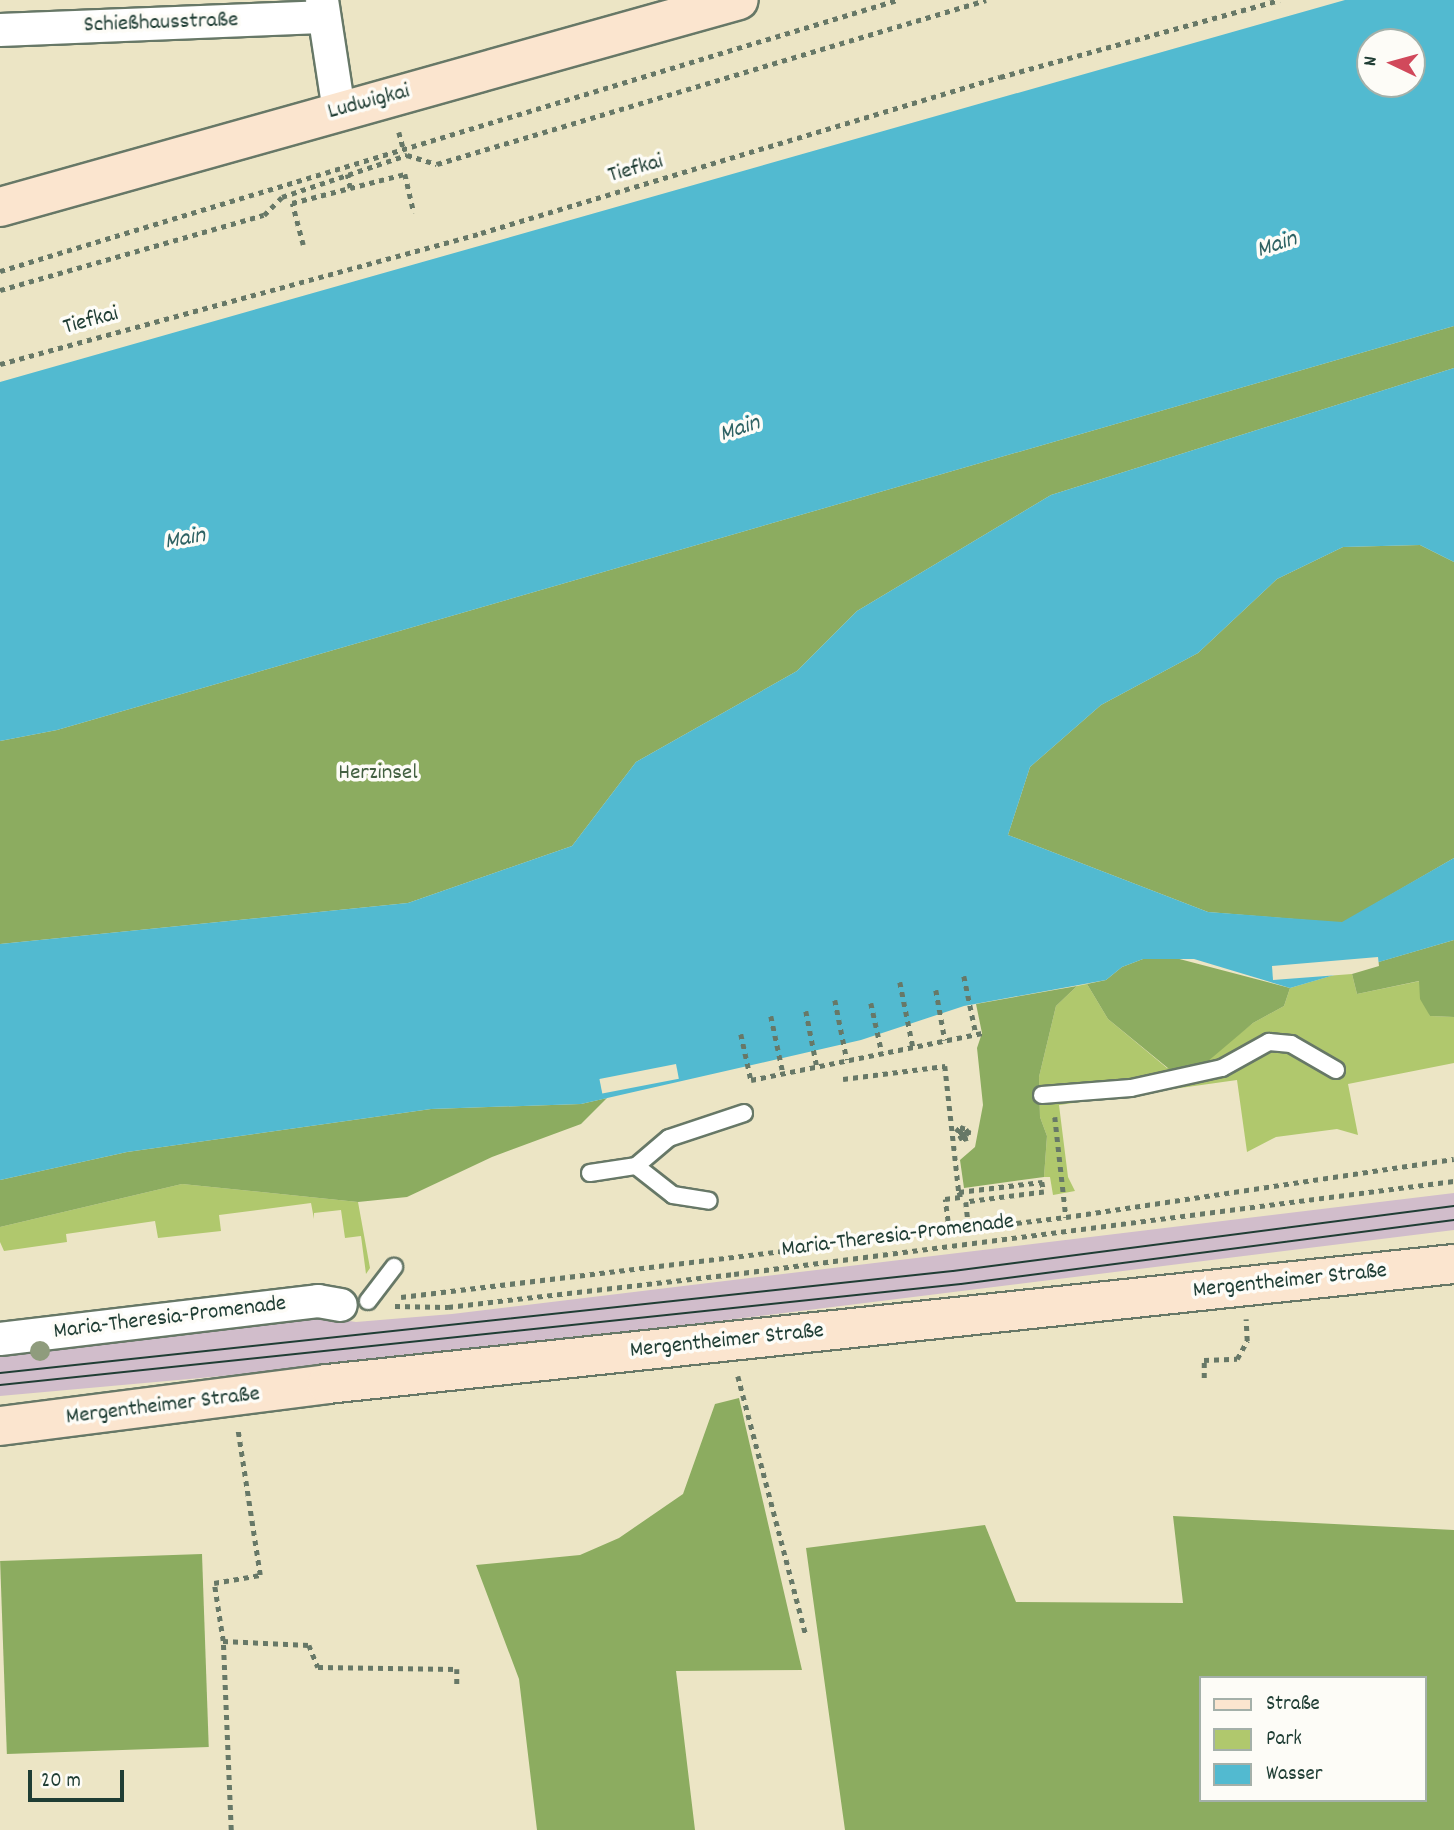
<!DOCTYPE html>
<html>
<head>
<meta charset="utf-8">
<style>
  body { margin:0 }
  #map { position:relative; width:1454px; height:1830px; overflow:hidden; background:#ece5c5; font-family:Dekko,sans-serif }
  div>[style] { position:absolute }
  .industrial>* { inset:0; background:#d1bdcb }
  .green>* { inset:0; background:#b0c86d }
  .forest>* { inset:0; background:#8cac60; transform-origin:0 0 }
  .water>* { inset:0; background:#52bad0 }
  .pier>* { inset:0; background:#ece5c5; transform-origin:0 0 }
  .path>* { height:4.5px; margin-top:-2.25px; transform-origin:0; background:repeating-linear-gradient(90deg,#677867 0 5px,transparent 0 10px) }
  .roads { filter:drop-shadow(2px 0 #677867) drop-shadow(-2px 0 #677867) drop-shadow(0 2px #677867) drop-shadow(0 -2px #677867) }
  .service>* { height:16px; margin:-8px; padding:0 8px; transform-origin:8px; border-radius:8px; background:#fff }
  .minor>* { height:32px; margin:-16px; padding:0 16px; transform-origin:16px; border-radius:16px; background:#fff }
  .secondary>* { height:38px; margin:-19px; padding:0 19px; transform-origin:19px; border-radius:19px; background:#fbe5cf }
  .tram>* { height:2px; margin:-1px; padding:0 1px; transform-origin:1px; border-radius:1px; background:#1f3d34 }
  .trees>* { width:20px; height:20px; margin:-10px; border-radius:50%; background:#8f9c7d }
  span { translate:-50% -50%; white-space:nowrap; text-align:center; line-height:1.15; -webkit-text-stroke:7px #fdfcf7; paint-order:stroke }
  .street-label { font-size:23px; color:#1f3d34 }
  .park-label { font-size:23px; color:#436042 }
  .water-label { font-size:24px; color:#2e6263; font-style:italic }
  .legend { position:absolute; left:1199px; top:1676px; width:228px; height:126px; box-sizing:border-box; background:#fdfcf7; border:2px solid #a4b0a9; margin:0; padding:9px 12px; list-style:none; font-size:21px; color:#1f3d34 }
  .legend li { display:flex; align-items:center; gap:14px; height:35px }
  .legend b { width:35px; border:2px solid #a4b0a9 }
  .north { position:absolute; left:1356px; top:28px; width:70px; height:70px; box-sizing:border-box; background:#fdfcf7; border:2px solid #a4b0a9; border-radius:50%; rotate:275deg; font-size:19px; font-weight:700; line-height:28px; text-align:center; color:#1f3d34 }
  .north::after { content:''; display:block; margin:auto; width:24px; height:32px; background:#d1495b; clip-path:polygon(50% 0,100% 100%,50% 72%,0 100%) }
  .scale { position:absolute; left:28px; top:1770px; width:96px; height:32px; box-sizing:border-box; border:4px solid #1f3d34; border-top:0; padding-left:9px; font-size:21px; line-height:24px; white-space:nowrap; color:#1f3d34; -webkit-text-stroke:5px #fdfcf7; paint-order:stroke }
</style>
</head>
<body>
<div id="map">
  <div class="industrial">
    <div style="clip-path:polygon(1454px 1193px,1454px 1230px,412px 1359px,0 1396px,0 1353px,309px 1315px,356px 1322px,452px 1314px)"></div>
  </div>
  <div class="green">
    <div style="clip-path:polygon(1351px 970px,1357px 994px,1420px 981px,1430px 1016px,1454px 1017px,1454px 1063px,1348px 1084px,1358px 1135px,1337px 1129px,1276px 1137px,1247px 1152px,1237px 1080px,1059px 1105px,1068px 1177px,1075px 1191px,1053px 1195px,1050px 1177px,1044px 1177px,1047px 1136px,1040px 1117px,1039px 1077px,1056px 1006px,1077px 986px,1087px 984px,1108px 1019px,1167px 1068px,1196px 1068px,1253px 1023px,1284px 1006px,1290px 988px)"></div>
    <div style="clip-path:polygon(182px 1184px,358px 1202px,370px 1268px,366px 1274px,361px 1236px,345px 1238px,341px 1210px,314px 1213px,314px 1219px,311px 1203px,219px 1215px,221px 1231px,158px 1238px,155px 1221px,66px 1234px,67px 1242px,4px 1251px,0 1242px,0 1227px)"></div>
  </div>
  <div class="forest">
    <div style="clip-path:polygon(1454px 326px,1454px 368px,1051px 495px,857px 611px,797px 671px,636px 762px,572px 846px,408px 903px,0 944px,0 741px,57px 730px)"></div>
    <div style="clip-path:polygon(1420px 545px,1454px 562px,1454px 858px,1342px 923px,1208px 912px,1008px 835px,1030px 767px,1101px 705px,1198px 653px,1277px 579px,1343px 547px)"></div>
    <div style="clip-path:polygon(1454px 940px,1454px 1017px,1430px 1016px,1420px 999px,1419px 981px,1357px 994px,1351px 970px)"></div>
    <div style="clip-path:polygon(1168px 956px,1290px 988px,1284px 1006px,1253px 1023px,1207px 1062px,1174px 1073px,1108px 1019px,1087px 984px,1106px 980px,1122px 967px,1143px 959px)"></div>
    <div style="clip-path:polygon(1077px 986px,1056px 1006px,1039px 1077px,1040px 1117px,1047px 1136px,1044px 1177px,964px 1188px,960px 1160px,975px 1147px,983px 1105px,977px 1048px,982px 1033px,976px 1004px)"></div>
    <div style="clip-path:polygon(607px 1098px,581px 1124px,492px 1157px,407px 1197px,358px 1202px,182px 1184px,0 1227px,0 1180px,127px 1152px,431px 1109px,581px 1104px)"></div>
    <div style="clip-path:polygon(739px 1398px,802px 1670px,676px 1671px,695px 1830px,537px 1830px,519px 1679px,476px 1565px,580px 1555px,619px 1538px,683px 1494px,715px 1404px)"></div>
    <div style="clip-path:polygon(evenodd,1173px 1516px,1454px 1530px,1454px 1830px,845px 1830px,806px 1548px,985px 1525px,1016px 1602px,1183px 1603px,1173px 1516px,1200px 1678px,1424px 1678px,1424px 1800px,1200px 1800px,1200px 1678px)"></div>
    <div style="left:202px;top:1554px;width:193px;height:202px;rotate:88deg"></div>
  </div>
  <div class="water">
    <div style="clip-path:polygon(evenodd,1345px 0,1454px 0,1454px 326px,57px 730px,0 741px,0 382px,1345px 0,1370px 42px,1412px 42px,1412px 84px,1370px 84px,1370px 42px)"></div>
    <div style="clip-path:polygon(1454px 368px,1454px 562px,1420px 545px,1343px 547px,1277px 579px,1198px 653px,1101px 705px,1030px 767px,1008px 835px,1208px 912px,1342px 922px,1454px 858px,1454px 940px,1290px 988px,1194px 959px,1143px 959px,1122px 967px,1106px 980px,964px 1006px,861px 1040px,581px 1104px,431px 1109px,127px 1152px,0 1180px,0 944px,408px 903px,572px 846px,636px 762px,797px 671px,857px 611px,1051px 495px)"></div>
  </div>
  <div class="pier">
    <div style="clip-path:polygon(1378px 957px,1379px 966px,1352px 974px,1273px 980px,1272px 966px)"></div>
    <div style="left:676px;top:1064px;width:15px;height:78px;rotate:79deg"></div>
  </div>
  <div class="path">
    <div style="left:399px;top:132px;width:20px;rotate:75deg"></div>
    <div style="left:350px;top:188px;width:57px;rotate:-14.3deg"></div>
    <div style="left:405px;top:174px;width:40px;rotate:77deg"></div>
    <div style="left:303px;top:245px;width:43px;rotate:-104.7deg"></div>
    <div style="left:292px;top:203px;width:60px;rotate:-14.5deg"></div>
    <div style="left:350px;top:188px;width:14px;rotate:-102deg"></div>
    <div style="left:0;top:271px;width:937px;rotate:-16.81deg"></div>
    <div style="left:0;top:290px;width:274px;rotate:-15.9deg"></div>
    <div style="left:264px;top:215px;width:25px;rotate:-45deg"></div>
    <div style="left:282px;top:197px;width:132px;rotate:-18.6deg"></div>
    <div style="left:407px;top:155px;width:31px;rotate:17deg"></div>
    <div style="left:437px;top:164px;width:573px;rotate:-16.63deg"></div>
    <div style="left:0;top:364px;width:499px;rotate:-15.2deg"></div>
    <div style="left:481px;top:233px;width:542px;rotate:-16.73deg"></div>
    <div style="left:1000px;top:77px;width:290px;rotate:-15.4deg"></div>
    <div style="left:964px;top:976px;width:59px;rotate:78.3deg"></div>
    <div style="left:900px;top:982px;width:66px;rotate:78.7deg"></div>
    <div style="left:936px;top:990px;width:51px;rotate:79.8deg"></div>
    <div style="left:835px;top:1000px;width:61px;rotate:78.7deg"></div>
    <div style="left:871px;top:1003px;width:51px;rotate:77.6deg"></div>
    <div style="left:806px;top:1011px;width:57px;rotate:78.9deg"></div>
    <div style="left:771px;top:1016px;width:58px;rotate:78.1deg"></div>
    <div style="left:741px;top:1034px;width:47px;rotate:77.7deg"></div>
    <div style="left:751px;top:1080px;width:236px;rotate:-11.5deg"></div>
    <div style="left:843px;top:1079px;width:103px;rotate:-7.3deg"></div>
    <div style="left:945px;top:1066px;width:127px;rotate:83.7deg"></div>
    <div style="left:1055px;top:1117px;width:101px;rotate:83.7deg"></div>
    <div style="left:956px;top:1132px;width:6px;rotate:-51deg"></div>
    <div style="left:960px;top:1127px;width:9px;rotate:18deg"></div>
    <div style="left:969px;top:1130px;width:8px;rotate:97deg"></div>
    <div style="left:968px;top:1138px;width:6px;rotate:162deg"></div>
    <div style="left:962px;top:1140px;width:8px;rotate:-120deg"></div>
    <div style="left:958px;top:1133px;width:9px;rotate:-27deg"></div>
    <div style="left:966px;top:1129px;width:4px;rotate:56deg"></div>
    <div style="left:968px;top:1132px;width:4px;rotate:117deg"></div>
    <div style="left:966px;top:1136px;width:6px;rotate:-162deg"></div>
    <div style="left:960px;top:1134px;width:6px"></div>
    <div style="left:949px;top:1231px;width:32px;rotate:-97deg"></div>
    <div style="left:945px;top:1199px;width:15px;rotate:-8deg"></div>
    <div style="left:960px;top:1197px;width:5px;rotate:-101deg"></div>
    <div style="left:959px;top:1192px;width:84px;rotate:-6.9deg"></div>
    <div style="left:1042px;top:1182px;width:10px;rotate:79deg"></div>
    <div style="left:1044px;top:1192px;width:79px;rotate:172.7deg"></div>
    <div style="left:966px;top:1202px;width:27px;rotate:84deg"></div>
    <div style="left:401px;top:1297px;width:670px;rotate:-6.86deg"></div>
    <div style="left:1066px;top:1217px;width:392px;rotate:-8.5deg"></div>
    <div style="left:395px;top:1306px;width:53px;rotate:1.1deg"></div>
    <div style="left:448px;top:1307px;width:288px;rotate:-6.6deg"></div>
    <div style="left:734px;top:1274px;width:726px;rotate:-7.36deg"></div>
    <div style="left:738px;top:1376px;width:269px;rotate:75.3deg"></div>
    <div style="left:1204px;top:1378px;width:18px;rotate:-90deg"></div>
    <div style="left:1204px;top:1360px;width:33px;rotate:-2deg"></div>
    <div style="left:1237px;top:1359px;width:21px;rotate:-61deg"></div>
    <div style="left:1247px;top:1341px;width:22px;rotate:-93deg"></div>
    <div style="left:223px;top:1641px;width:86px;rotate:2.7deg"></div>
    <div style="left:309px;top:1645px;width:24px;rotate:68deg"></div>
    <div style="left:318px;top:1667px;width:139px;rotate:0.8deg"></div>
    <div style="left:457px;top:1669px;width:18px;rotate:90deg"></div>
    <div style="left:231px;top:1830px;width:189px;rotate:-92.4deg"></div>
    <div style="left:223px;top:1641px;width:59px;rotate:-98.8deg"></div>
    <div style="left:214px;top:1583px;width:47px;rotate:-9.9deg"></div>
    <div style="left:260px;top:1575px;width:146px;rotate:-98.7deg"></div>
  </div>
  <div class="roads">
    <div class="service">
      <div style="left:1042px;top:1095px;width:89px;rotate:-4.5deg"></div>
      <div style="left:1131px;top:1088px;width:93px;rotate:-12.4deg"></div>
      <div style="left:1222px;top:1068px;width:54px;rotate:-29deg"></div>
      <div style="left:1269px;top:1042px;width:22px;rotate:5deg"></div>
      <div style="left:1291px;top:1044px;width:52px;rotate:30deg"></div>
      <div style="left:636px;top:1166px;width:47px;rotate:38.1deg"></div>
      <div style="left:673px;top:1195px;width:36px;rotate:9deg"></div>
      <div style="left:590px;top:1173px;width:47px;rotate:-8.7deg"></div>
      <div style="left:636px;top:1166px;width:43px;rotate:-40.3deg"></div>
      <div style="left:669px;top:1138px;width:79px;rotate:-18.4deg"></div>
      <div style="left:368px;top:1301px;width:43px;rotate:-52.6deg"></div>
    </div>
    <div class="minor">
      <div style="left:322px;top:0;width:112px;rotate:81.3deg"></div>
      <div style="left:0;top:30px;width:321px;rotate:-2.3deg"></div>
      <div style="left:0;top:1339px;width:320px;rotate:-6.8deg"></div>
      <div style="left:318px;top:1301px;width:23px;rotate:10deg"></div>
    </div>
    <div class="secondary">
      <div style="left:0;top:207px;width:767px;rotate:-15.65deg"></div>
      <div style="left:0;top:1426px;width:330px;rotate:-7.3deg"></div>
      <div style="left:327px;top:1384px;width:1133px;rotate:-6.08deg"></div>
    </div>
  </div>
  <div class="tram">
    <div style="left:0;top:1373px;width:958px;rotate:-6.11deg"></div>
    <div style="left:953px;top:1271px;width:505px;rotate:-7.39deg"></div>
    <div style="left:0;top:1385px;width:966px;rotate:-6deg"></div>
    <div style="left:961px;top:1284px;width:497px;rotate:-7.4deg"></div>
  </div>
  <div class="trees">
    <div style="left:40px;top:1351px"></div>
  </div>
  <div class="street-label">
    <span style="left:161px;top:24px;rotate:-2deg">Schießhausstraße</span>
    <span style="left:369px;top:103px;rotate:-15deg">Ludwigkai</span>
    <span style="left:636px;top:170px;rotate:-16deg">Tiefkai</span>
    <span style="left:91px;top:322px;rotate:-15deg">Tiefkai</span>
    <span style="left:898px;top:1237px;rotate:-7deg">Maria-Theresia-Promenade</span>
    <span style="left:1290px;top:1282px;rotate:-6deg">Mergentheimer Straße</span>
    <span style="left:170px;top:1319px;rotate:-7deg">Maria-Theresia-Promenade</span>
    <span style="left:727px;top:1342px;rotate:-6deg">Mergentheimer Straße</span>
    <span style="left:163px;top:1407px;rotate:-7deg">Mergentheimer Straße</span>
  </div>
  <div class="park-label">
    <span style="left:378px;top:774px">Herzinsel</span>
  </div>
  <div class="water-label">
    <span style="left:1277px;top:246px;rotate:-19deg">Main</span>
    <span style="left:740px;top:430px;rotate:-19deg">Main</span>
    <span style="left:185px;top:540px;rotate:-10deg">Main</span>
  </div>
  <ul class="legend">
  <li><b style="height:9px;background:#fbe5cf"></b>Straße</li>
  <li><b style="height:19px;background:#b0c86d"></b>Park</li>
  <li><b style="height:19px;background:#52bad0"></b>Wasser</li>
  </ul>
  <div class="north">N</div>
  <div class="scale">20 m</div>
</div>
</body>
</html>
